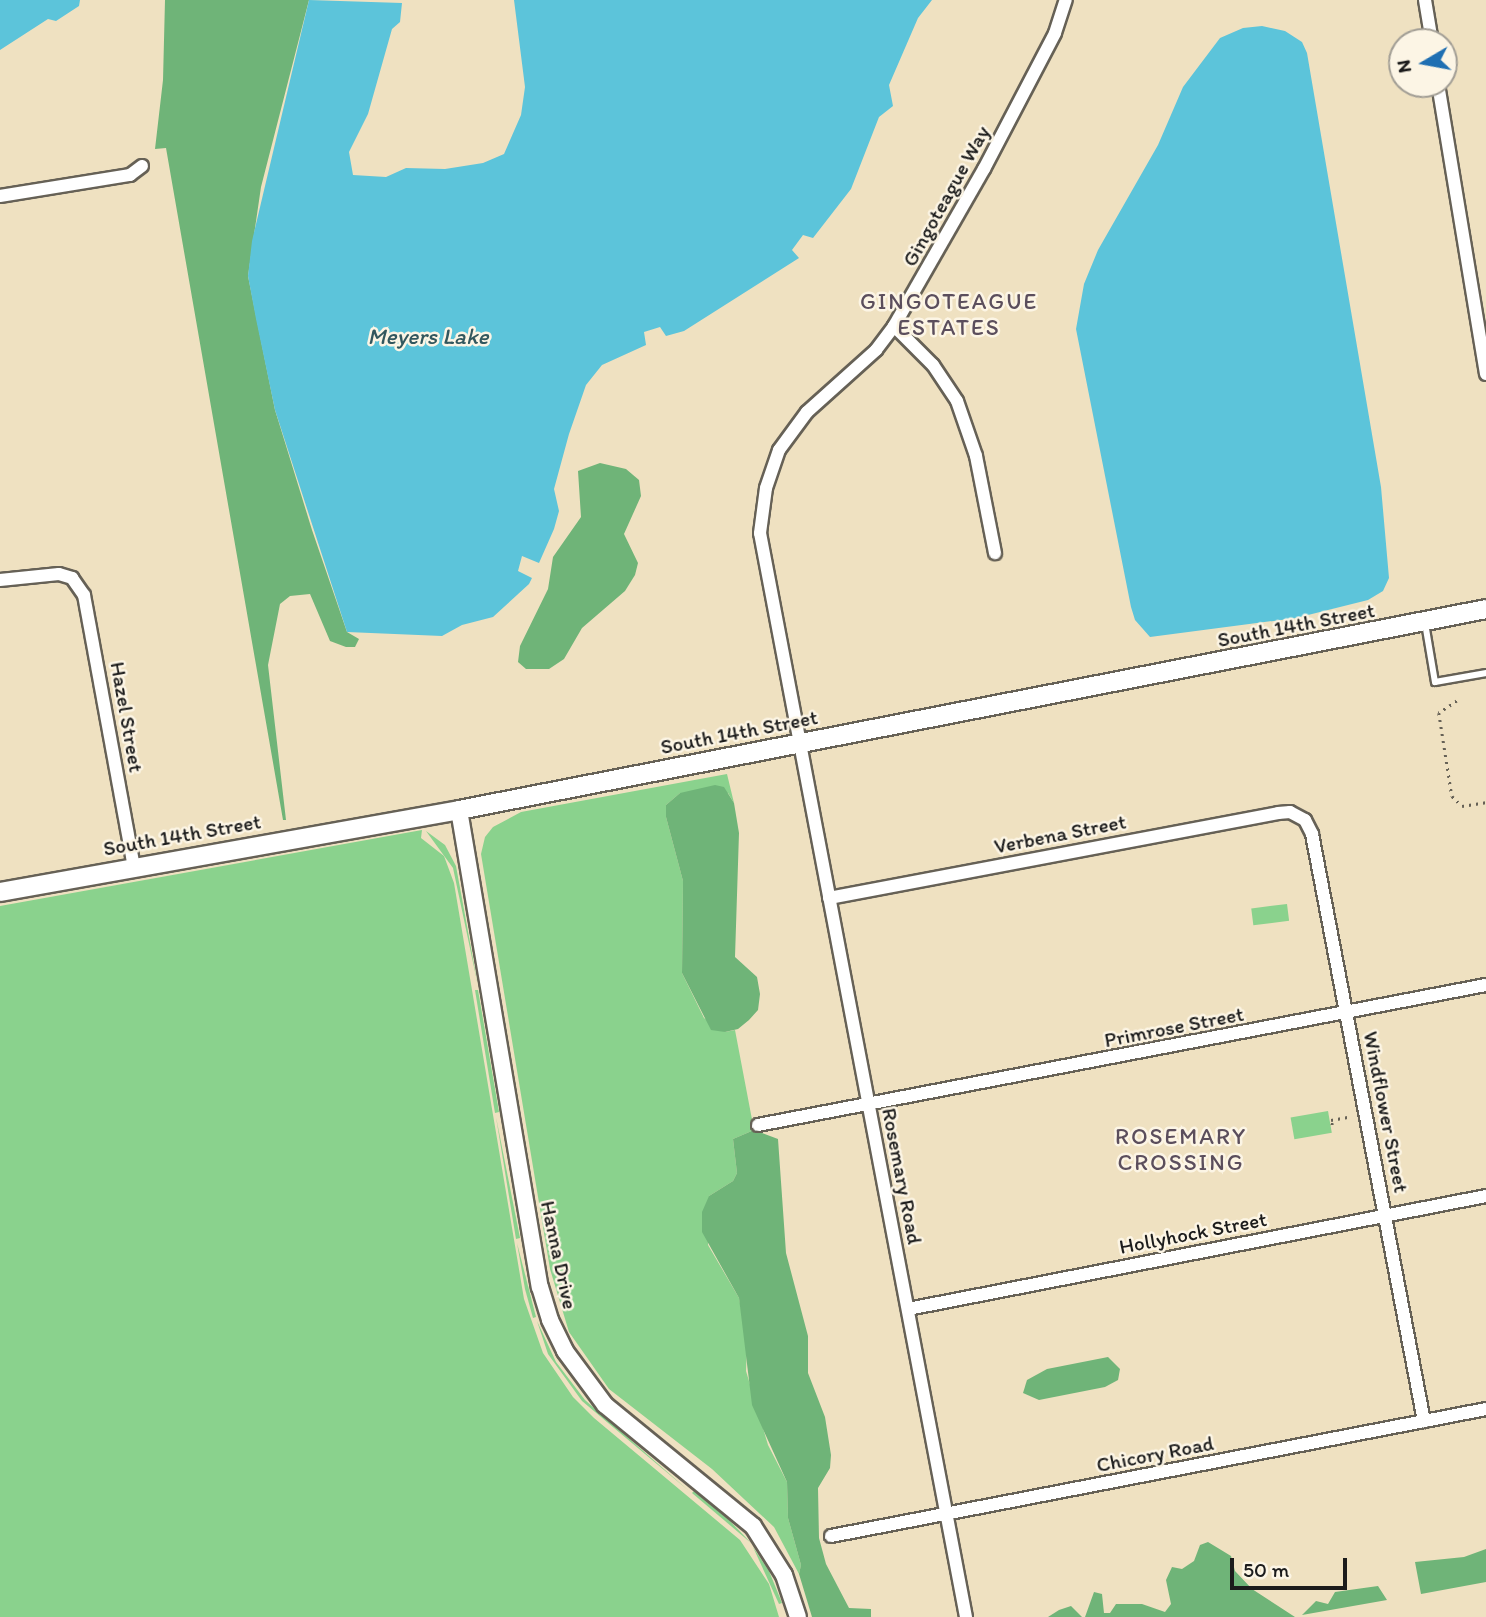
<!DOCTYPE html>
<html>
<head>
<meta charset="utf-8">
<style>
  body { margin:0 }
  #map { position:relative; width:1486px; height:1617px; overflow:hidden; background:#efe1c1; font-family:Itim,sans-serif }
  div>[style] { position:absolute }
  .green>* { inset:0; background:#8ad28d; transform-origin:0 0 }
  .forest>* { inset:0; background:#6fb478 }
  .water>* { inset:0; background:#5cc4da }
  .path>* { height:2.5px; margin-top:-1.25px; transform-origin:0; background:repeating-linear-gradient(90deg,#666156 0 2px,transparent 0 7px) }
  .roads { filter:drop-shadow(2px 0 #666156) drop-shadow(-2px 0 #666156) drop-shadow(0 2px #666156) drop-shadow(0 -2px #666156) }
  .service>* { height:6px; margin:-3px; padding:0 3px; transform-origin:3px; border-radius:3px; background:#fff }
  .minor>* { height:12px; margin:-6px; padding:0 6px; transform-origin:6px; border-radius:6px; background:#fff }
  .tertiary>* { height:16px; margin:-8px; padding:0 8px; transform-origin:8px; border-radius:8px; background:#fff }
  .secondary>* { height:18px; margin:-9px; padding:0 9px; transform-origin:9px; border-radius:9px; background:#fff }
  span { translate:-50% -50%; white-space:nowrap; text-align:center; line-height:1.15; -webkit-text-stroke:5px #fcf5e5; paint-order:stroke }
  .street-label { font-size:21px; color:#1c1c1c }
  .neighbourhood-label { font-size:23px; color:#5b4e5c; letter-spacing:2px }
  .water-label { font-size:23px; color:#32575e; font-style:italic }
  .north { position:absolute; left:1388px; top:28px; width:70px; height:70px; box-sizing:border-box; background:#fcf5e5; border:2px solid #a29e95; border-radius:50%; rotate:260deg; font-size:19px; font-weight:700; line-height:28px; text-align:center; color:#1c1c1c }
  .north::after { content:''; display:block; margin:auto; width:24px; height:32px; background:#1f6fb2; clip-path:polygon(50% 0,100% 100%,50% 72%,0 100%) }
  .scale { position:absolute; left:1230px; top:1558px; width:117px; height:32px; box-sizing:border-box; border:4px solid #1c1c1c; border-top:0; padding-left:9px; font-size:21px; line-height:24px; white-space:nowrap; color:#1c1c1c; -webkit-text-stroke:5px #fcf5e5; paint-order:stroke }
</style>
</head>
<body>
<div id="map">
  <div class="green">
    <div style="clip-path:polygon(727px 774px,734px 803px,728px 793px,680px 793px,666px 805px,666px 817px,683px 881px,682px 973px,704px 1018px,725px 1032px,735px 1030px,754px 1130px,733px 1139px,737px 1173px,733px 1181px,709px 1196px,708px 1245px,739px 1298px,747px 1340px,746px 1371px,768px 1445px,787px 1482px,788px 1518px,801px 1565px,799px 1574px,774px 1527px,712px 1469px,609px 1389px,569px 1332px,550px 1269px,481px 854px,485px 837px,493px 827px,521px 812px)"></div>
    <div style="clip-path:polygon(422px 830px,421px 838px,444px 856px,454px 883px,524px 1299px,543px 1353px,573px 1397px,594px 1418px,740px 1540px,769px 1584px,779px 1617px,0 1617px,0 906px)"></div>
    <div style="clip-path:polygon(426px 831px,445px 845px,456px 866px,478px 986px,453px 868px)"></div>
    <div style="left:1287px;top:904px;width:17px;height:36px;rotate:83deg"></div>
    <div style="clip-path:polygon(475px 990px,478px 990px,499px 1112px,495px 1113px)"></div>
    <div style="left:1328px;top:1111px;width:22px;height:38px;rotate:80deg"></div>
    <div style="clip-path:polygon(496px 1117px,520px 1238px,516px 1239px)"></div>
    <div style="clip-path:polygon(517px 1243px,536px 1317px,533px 1318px,525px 1289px)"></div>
    <div style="clip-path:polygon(537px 1321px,556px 1362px,585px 1400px,689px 1491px,582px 1401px,548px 1354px)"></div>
    <div style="clip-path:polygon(694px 1491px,729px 1520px,751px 1543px,692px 1493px)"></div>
    <div style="clip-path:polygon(753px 1547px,769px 1571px,782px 1603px,779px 1604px)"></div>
  </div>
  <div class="forest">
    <div style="clip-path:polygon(165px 0,309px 0,261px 187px,248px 276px,275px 410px,312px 530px,347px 632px,359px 639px,355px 647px,346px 647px,330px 641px,310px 594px,290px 596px,280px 604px,268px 665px,286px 820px,283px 820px,166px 148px,155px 149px,163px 80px)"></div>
    <div style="clip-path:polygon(600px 463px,626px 469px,639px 480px,641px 496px,624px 534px,638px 563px,635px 575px,625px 591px,582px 628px,564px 659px,549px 669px,526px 669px,518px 662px,520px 646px,548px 589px,553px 557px,581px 517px,578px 471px)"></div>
    <div style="clip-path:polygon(715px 785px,724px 787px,734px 803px,739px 833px,735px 957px,757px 977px,760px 994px,758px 1010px,749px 1020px,738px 1029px,725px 1032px,711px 1030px,682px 973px,683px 881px,666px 817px,666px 805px,680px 793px)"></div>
    <div style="clip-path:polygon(754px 1130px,778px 1139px,786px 1253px,808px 1336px,808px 1373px,825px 1417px,831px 1455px,830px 1468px,818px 1488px,819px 1538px,826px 1564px,849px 1608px,871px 1609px,871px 1617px,812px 1617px,799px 1574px,801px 1565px,788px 1518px,787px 1482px,752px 1405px,739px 1298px,702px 1232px,702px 1212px,709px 1196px,733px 1181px,737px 1173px,733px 1139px)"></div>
    <div style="clip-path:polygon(1108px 1357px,1120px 1369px,1118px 1380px,1105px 1387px,1039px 1400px,1023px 1393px,1027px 1380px,1047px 1369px)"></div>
    <div style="clip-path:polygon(1208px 1542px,1231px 1556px,1235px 1571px,1252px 1589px,1295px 1617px,1085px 1617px,1094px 1592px,1102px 1594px,1104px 1613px,1110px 1613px,1116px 1604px,1142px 1604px,1165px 1612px,1171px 1604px,1166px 1580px,1172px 1567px,1182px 1569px,1194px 1561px,1200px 1545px)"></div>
    <div style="clip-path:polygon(1486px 1549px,1486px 1582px,1421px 1594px,1415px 1562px,1464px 1557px)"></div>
    <div style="clip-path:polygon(1378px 1586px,1387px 1600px,1302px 1615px,1316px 1601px,1328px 1604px,1335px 1592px)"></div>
    <div style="clip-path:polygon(1071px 1606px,1082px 1617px,1048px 1617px,1059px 1610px)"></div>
  </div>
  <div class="water">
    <div style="clip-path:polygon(0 0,80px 0,79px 6px,56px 21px,48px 19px,0 50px)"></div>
    <div style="clip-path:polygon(309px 0,402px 3px,400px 22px,392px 29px,368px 114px,349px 152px,353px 175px,386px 177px,406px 168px,445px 169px,483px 163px,504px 154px,521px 115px,525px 87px,514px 0,932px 0,918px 18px,889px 85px,893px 106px,879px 117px,851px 189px,813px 238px,803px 235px,792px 250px,799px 258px,684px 331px,666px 336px,660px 327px,644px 332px,646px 345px,602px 365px,586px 385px,569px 434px,554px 489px,559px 511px,554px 529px,539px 563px,522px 556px,518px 571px,532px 578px,529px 584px,493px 617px,462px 625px,442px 636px,347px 632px,275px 410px,256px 319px,248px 276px,252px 241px)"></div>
    <div style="clip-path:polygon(1262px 26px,1285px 31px,1302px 42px,1307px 53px,1381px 487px,1389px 578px,1383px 591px,1368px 600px,1296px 618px,1150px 637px,1135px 620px,1131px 607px,1076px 329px,1084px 284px,1098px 250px,1158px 145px,1183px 87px,1220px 38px,1243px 28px)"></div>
  </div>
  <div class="path">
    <div style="left:1457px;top:701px;width:22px;rotate:146deg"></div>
    <div style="left:1439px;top:713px;width:84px;rotate:81.1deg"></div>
    <div style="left:1452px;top:796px;width:14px;rotate:45deg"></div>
    <div style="left:1462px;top:806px;width:24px;rotate:-9deg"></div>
    <div style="left:1332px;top:1125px;width:5px;rotate:-101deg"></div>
    <div style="left:1331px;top:1120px;width:17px;rotate:-10deg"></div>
  </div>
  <div class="roads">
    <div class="service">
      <div style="left:1425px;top:623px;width:60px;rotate:80.4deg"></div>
      <div style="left:1435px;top:682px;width:52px;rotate:-10deg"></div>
    </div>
    <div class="minor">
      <div style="left:1425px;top:0;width:43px;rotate:80.5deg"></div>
      <div style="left:1438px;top:84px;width:294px;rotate:80.6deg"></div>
      <div style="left:0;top:196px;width:132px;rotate:-9.2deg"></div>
      <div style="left:130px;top:175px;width:15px;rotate:-37deg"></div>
      <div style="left:894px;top:326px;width:55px;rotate:45deg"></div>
      <div style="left:933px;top:365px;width:43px;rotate:56.3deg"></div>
      <div style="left:957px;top:401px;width:58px;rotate:70.9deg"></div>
      <div style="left:976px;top:456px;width:99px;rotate:78.9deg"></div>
      <div style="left:0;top:580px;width:59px;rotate:-5.8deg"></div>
      <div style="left:59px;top:574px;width:14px;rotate:17deg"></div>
      <div style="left:72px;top:578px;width:21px;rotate:55deg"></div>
      <div style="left:84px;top:595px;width:277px;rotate:79.6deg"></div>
      <div style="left:829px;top:898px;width:457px;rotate:-10.7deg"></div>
      <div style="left:1278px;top:813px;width:12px;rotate:-5deg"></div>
      <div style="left:1290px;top:812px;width:17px;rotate:28deg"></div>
      <div style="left:1305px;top:820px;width:16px;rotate:63deg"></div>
      <div style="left:1312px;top:834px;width:598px;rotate:79.2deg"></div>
      <div style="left:758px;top:1125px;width:741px;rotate:-10.89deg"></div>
      <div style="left:908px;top:1309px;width:589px;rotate:-11.06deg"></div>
      <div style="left:831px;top:1536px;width:667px;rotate:-10.97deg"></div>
      <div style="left:966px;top:1617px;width:1103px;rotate:-100.76deg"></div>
      <div style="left:760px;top:533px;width:45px;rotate:-82.4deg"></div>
      <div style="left:766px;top:488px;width:40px;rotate:-71.1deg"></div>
      <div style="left:779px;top:450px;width:47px;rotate:-53.6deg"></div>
      <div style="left:807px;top:412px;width:93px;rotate:-41.9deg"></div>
      <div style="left:876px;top:350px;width:30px;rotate:-53deg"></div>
      <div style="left:894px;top:326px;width:181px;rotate:-60.2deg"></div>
      <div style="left:984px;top:169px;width:153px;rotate:-62.4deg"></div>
      <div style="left:1055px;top:33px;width:35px;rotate:-72deg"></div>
    </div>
    <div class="tertiary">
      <div style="left:459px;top:810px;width:484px;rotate:80.4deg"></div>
      <div style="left:540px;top:1287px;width:34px;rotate:73deg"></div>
      <div style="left:550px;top:1320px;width:34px;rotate:64deg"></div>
      <div style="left:565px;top:1351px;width:67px;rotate:53.5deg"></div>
      <div style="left:605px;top:1405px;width:191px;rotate:39.3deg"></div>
      <div style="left:753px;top:1526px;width:58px;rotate:57.7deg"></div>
      <div style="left:784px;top:1575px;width:44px;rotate:71.6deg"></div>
    </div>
    <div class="secondary">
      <div style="left:0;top:892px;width:466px;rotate:-10.1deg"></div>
      <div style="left:459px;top:810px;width:1046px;rotate:-11.07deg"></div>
    </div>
  </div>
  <div class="street-label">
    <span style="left:946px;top:196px;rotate:-61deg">Gingoteague Way</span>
    <span style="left:1296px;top:625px;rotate:-11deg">South 14th Street</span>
    <span style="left:127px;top:717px;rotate:80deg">Hazel Street</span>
    <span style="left:739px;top:732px;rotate:-11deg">South 14th Street</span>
    <span style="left:1060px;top:834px;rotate:-11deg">Verbena Street</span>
    <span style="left:182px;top:835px;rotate:-10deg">South 14th Street</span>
    <span style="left:1174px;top:1027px;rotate:-11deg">Primrose Street</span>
    <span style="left:1386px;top:1112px;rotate:79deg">Windflower Street</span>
    <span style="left:902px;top:1176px;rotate:79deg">Rosemary Road</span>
    <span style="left:1193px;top:1233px;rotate:-11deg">Hollyhock Street</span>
    <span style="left:559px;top:1255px;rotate:78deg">Hanna Drive</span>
    <span style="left:1155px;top:1454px;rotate:-11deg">Chicory Road</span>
  </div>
  <div class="neighbourhood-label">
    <span style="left:949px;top:314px">GINGOTEAGUE<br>ESTATES</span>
    <span style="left:1181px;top:1149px">ROSEMARY<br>CROSSING</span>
  </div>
  <div class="water-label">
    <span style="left:428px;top:336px">Meyers Lake</span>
  </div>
  <div class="north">N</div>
  <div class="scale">50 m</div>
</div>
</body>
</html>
